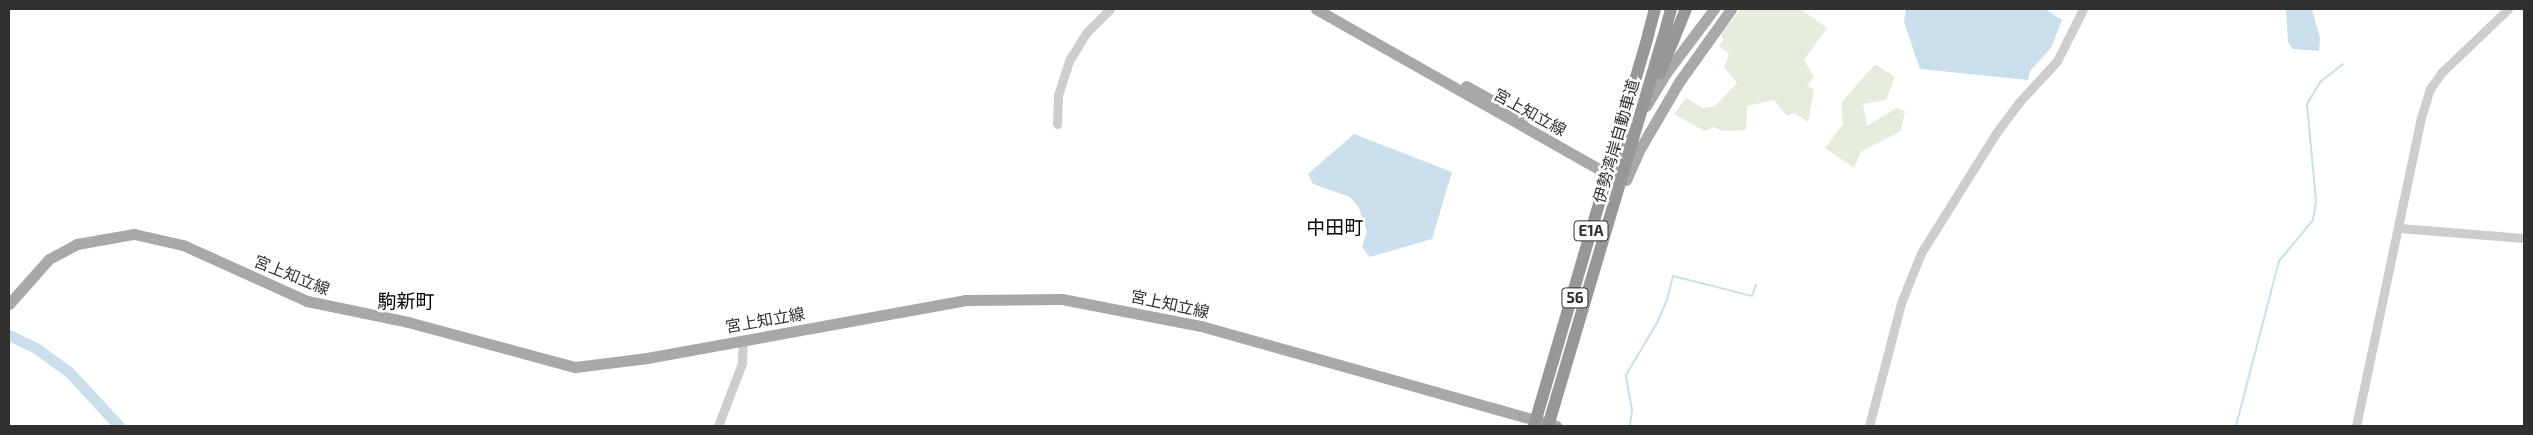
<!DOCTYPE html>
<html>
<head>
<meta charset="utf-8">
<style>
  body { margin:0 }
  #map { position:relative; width:2533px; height:435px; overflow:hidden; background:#fff; font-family:"Exo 2","Noto Sans JP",sans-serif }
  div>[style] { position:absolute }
  .green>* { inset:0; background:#e5ecde }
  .water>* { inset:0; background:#cbdeeb }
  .stream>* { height:2px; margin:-1px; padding:0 1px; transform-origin:1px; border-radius:1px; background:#cbdeeb }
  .river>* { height:11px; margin:-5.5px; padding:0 5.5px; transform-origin:5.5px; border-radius:5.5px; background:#cbdeeb }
  .minor>* { height:9px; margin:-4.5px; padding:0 4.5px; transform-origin:4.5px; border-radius:4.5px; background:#cdcdcd }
  .major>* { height:11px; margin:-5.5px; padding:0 5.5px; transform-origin:5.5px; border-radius:5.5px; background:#a8a8a8 }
  .highway>* { height:12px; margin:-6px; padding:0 6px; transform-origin:6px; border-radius:6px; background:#979797 }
  .highway-bridge>* { height:12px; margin:-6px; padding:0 6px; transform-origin:6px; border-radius:6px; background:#979797 }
  span { translate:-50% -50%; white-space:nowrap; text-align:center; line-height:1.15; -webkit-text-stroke:5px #fff; paint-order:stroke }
  .shield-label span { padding:1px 4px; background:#fff; border:1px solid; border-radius:4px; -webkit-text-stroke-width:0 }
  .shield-label { font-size:15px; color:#303030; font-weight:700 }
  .street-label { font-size:16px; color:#303030 }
  .quarter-label { font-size:19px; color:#000 }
  .frame { position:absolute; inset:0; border:10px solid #303030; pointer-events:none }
</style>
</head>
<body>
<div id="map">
  <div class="green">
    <div style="clip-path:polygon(1741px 9px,1801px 9px,1827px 28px,1804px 60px,1814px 77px,1807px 86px,1814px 89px,1808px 122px,1794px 113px,1787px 116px,1774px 100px,1747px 106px,1746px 130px,1723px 131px,1713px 127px,1704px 131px,1674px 114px,1686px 98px,1703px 108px,1715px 106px,1737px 83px,1724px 67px,1729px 54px,1719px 46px,1723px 40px,1721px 34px)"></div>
    <div style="clip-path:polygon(1875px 64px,1895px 77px,1886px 100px,1863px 104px,1867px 126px,1896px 108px,1905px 111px,1901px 131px,1861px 152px,1854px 168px,1825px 148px,1843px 124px,1841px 103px)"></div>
  </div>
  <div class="water">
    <div style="clip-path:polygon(1906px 9px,2045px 9px,2062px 20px,2051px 48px,2030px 71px,2028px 80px,1920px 69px,1904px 22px)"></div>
    <div style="clip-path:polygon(2286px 9px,2312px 9px,2320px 38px,2319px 51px,2293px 49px,2288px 42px)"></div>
    <div style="clip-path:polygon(1354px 134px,1452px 172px,1432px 239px,1370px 257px,1362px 247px,1367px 231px,1359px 208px,1350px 197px,1313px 184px,1308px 174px)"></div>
  </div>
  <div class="stream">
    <div style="left:1630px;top:426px;width:16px;rotate:-83deg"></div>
    <div style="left:1632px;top:410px;width:36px;rotate:-100deg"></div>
    <div style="left:1626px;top:375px;width:61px;rotate:-59.2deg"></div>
    <div style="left:1657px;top:323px;width:25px;rotate:-67deg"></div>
    <div style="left:1667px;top:300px;width:25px;rotate:-76deg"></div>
    <div style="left:1673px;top:276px;width:81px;rotate:14.2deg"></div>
    <div style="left:1752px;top:296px;width:12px;rotate:-70deg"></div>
    <div style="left:2236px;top:426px;width:171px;rotate:-75.4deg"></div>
    <div style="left:2279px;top:261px;width:53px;rotate:-50.3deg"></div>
    <div style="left:2313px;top:220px;width:19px;rotate:-81deg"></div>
    <div style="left:2316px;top:201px;width:97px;rotate:-95.3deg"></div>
    <div style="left:2307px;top:104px;width:26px;rotate:-59deg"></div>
    <div style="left:2320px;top:82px;width:29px;rotate:-38deg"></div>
  </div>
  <div class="river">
    <div style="left:9px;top:335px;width:30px;rotate:26deg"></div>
    <div style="left:36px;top:348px;width:41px;rotate:36deg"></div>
    <div style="left:69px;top:372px;width:74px;rotate:47.2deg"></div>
  </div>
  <div class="minor">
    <div style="left:1057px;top:124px;width:29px;rotate:-88deg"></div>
    <div style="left:1058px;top:95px;width:38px;rotate:-72deg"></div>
    <div style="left:1070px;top:59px;width:31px;rotate:-58deg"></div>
    <div style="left:1086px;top:33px;width:34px;rotate:-45deg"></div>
    <div style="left:2399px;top:228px;width:125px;rotate:4.6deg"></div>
    <div style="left:718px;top:426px;width:67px;rotate:-69.1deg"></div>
    <div style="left:742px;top:363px;width:23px;rotate:-88deg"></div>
    <div style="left:1869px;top:426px;width:127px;rotate:-75.4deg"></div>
    <div style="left:1901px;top:303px;width:54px;rotate:-68.2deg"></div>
    <div style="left:1921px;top:253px;width:142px;rotate:-58deg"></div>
    <div style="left:1996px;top:133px;width:40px;rotate:-53deg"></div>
    <div style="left:2020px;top:101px;width:54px;rotate:-47.2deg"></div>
    <div style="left:2057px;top:61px;width:58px;rotate:-63.4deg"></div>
    <div style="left:2356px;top:426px;width:312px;rotate:-78.1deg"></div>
    <div style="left:2420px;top:121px;width:34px;rotate:-73deg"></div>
    <div style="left:2430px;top:89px;width:19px;rotate:-55deg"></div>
    <div style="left:2441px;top:73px;width:93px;rotate:-43.7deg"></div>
  </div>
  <div class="major">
    <div style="left:1316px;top:9px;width:343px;rotate:29.5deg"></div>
    <div style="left:1466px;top:86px;width:66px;rotate:28.9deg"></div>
    <div style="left:1646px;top:106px;width:39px;rotate:-59deg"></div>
    <div style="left:1666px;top:73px;width:80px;rotate:-53.1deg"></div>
    <div style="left:1613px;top:173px;width:44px;rotate:-65.8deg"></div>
    <div style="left:1626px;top:180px;width:36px;rotate:-66deg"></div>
    <div style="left:1641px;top:147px;width:75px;rotate:-59.7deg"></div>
    <div style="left:1679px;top:82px;width:90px;rotate:-54.5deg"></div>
    <div style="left:9px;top:304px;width:60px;rotate:-48.4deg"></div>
    <div style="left:49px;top:259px;width:32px;rotate:-28deg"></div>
    <div style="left:77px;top:244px;width:58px;rotate:-10deg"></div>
    <div style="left:134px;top:234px;width:50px;rotate:12.7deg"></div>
    <div style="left:183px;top:245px;width:136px;rotate:24.3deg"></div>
    <div style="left:307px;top:301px;width:103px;rotate:11.7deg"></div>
    <div style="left:408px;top:322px;width:173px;rotate:15.1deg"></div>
    <div style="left:575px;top:367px;width:73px;rotate:-7.1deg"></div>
    <div style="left:647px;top:358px;width:323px;rotate:-10.3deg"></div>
    <div style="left:965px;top:300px;width:97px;rotate:-0.6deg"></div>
    <div style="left:1062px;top:299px;width:142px;rotate:11deg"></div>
    <div style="left:1201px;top:326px;width:369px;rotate:15.7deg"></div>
  </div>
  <div class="highway">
    <div style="left:1648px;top:35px;width:27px;rotate:-75deg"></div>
    <div style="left:1663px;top:39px;width:31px;rotate:-75deg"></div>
    <div style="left:1673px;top:41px;width:35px;rotate:-68deg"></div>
  </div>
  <div class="highway-bridge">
    <div style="left:1660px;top:73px;width:35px;rotate:-68deg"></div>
    <div style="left:1534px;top:426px;width:407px;rotate:-73.7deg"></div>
    <div style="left:1548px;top:426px;width:404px;rotate:-73.5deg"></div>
  </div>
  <div class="shield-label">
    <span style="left:1591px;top:231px">E1A</span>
    <span style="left:1575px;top:298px">56</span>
  </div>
  <div class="street-label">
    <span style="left:1530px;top:112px;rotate:29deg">宮上知立線</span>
    <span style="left:1616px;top:141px;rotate:-74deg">伊勢湾岸自動車道</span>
    <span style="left:292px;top:275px;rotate:22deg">宮上知立線</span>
    <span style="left:1170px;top:304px;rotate:12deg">宮上知立線</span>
    <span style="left:765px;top:320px;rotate:-10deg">宮上知立線</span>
  </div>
  <div class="quarter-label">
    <span style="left:1335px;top:227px">中田町</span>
    <span style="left:406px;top:301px">駒新町</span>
  </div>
  <div class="frame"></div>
</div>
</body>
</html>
